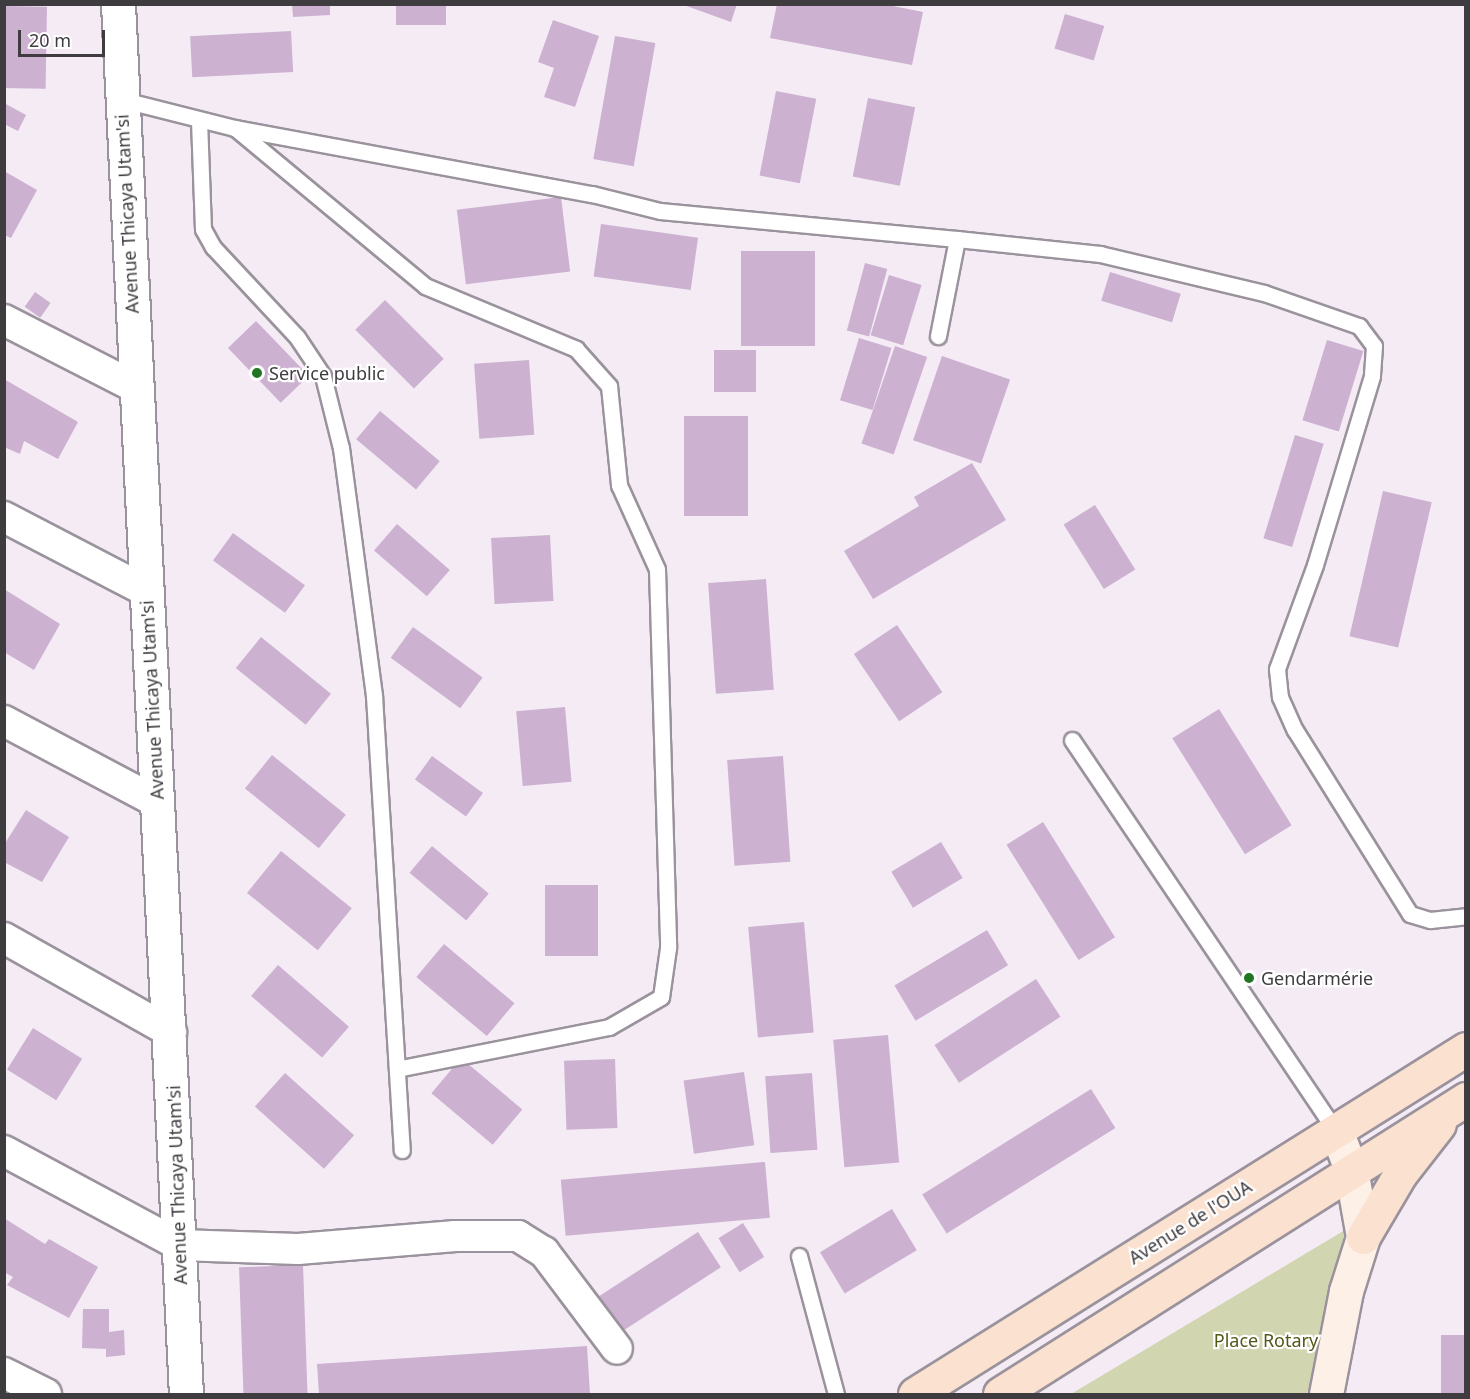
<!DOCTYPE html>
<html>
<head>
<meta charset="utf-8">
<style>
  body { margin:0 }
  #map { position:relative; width:1470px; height:1399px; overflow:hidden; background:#f4ebf5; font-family:"Noto Sans",sans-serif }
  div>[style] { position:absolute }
  .green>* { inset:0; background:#d1d5b0 }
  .building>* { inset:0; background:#ccb1d1; transform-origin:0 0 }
  .roads { filter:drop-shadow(2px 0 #9a929c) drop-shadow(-2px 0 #9a929c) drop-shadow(0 2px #9a929c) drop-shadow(0 -2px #9a929c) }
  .service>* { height:15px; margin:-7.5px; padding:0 7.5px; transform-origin:7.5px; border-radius:7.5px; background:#fff }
  .minor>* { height:30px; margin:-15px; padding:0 15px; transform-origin:15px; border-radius:15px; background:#fff }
  .tertiary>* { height:33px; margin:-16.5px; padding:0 16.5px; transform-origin:16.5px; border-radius:16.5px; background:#fff }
  .secondary>* { height:33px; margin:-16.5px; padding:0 16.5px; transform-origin:16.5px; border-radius:16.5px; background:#fdf0e7 }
  .primary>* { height:33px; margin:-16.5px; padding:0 16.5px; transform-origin:16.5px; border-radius:16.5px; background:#fbe1d0 }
  .dots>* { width:16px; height:16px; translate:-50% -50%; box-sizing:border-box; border:3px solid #fff; border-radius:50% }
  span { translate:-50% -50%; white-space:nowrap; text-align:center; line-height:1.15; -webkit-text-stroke:4.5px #fff; paint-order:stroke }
  .street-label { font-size:18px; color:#3f3c40 }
  .poi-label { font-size:18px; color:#3f3c40 }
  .left { translate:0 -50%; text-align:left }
  .park-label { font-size:18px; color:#555719 }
  .frame { position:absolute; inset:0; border:6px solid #3f3c40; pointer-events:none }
  .scale { position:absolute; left:18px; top:30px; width:87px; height:27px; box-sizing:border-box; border:3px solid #3f3c40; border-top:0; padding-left:8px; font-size:18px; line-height:21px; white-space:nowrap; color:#3f3c40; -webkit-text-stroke:4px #fff; paint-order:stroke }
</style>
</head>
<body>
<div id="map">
  <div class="green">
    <div style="clip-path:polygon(1345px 1230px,1310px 1394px,1071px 1394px)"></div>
  </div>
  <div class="building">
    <div style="clip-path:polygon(292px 4px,330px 4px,330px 15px,293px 17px)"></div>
    <div style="left:396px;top:4px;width:50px;height:21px"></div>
    <div style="clip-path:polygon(681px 4px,737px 4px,731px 22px)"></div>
    <div style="clip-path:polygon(777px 4px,883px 4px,923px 12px,912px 65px,770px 38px)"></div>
    <div style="left:4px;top:6px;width:43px;height:82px;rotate:1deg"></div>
    <div style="left:1065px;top:14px;width:41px;height:36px;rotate:17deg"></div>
    <div style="clip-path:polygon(553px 20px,599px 36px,575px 107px,544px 97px,554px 68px,538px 62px)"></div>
    <div style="left:291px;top:31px;width:41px;height:101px;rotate:87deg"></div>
    <div style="left:615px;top:36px;width:41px;height:125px;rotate:10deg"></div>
    <div style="left:776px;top:91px;width:41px;height:86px;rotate:11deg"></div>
    <div style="left:868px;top:98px;width:48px;height:80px;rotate:11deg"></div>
    <div style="clip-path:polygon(4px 103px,26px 115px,18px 131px,4px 124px)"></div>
    <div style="clip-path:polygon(4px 171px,37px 190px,11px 238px,4px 235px)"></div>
    <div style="left:561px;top:197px;width:75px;height:105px;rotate:83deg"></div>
    <div style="left:601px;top:224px;width:98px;height:53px;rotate:8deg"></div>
    <div style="left:815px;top:251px;width:95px;height:74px;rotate:90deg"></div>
    <div style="left:865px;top:263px;width:23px;height:70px;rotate:15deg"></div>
    <div style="left:1110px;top:272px;width:74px;height:30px;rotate:17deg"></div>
    <div style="left:889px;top:275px;width:34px;height:63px;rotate:17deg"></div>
    <div style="left:35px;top:292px;width:19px;height:18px;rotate:35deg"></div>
    <div style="left:385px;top:300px;width:83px;height:42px;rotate:45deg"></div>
    <div style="left:256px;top:321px;width:76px;height:39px;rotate:46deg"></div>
    <div style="left:859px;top:338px;width:34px;height:65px;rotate:17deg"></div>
    <div style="left:1327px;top:340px;width:38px;height:84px;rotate:17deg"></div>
    <div style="left:895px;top:346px;width:34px;height:103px;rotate:19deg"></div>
    <div style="left:714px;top:350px;width:42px;height:42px"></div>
    <div style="left:942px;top:356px;width:72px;height:89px;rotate:19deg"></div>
    <div style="left:529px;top:360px;width:75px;height:55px;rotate:86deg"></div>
    <div style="clip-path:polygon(4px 379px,78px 422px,58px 459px,24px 441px,20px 454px,4px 447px)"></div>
    <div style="left:380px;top:411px;width:78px;height:37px;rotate:40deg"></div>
    <div style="left:684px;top:416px;width:64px;height:100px"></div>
    <div style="left:1295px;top:435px;width:30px;height:108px;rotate:17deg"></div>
    <div style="clip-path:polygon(972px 463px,1006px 520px,873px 599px,844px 551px,919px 506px,914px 497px)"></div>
    <div style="left:1383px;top:491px;width:50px;height:149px;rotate:13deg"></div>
    <div style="left:1095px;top:505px;width:76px;height:37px;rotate:58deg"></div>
    <div style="left:397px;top:524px;width:70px;height:35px;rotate:41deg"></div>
    <div style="left:233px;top:533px;width:89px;height:34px;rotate:36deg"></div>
    <div style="left:550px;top:535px;width:66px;height:59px;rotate:87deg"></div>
    <div style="left:766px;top:579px;width:111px;height:58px;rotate:86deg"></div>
    <div style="clip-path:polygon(4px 589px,60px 624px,34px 670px,4px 652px)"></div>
    <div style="left:897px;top:625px;width:81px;height:52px;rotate:56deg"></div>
    <div style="left:413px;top:627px;width:86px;height:38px;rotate:36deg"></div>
    <div style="left:261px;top:637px;width:90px;height:40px;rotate:39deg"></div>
    <div style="left:565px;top:707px;width:75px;height:49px;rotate:85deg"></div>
    <div style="left:1219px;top:709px;width:137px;height:55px;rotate:58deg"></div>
    <div style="left:272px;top:755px;width:95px;height:43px;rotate:39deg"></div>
    <div style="left:432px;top:756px;width:63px;height:29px;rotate:36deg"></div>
    <div style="left:783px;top:756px;width:106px;height:56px;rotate:86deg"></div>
    <div style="clip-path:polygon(26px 810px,69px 837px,42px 882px,4px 862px,4px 845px)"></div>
    <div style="left:1043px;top:822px;width:136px;height:43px;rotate:58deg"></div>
    <div style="left:941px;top:842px;width:42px;height:58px;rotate:59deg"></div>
    <div style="left:432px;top:846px;width:74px;height:35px;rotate:40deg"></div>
    <div style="left:281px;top:851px;width:91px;height:54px;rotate:39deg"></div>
    <div style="left:545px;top:885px;width:53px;height:71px"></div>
    <div style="left:804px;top:922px;width:111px;height:56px;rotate:85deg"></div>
    <div style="left:987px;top:930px;width:41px;height:108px;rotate:59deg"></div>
    <div style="left:444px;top:944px;width:92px;height:43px;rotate:40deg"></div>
    <div style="left:278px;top:965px;width:94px;height:41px;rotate:41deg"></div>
    <div style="left:1036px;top:979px;width:45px;height:121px;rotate:57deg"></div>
    <div style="left:33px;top:1028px;width:58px;height:49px;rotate:32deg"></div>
    <div style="left:888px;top:1035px;width:128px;height:55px;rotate:85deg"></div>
    <div style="left:461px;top:1058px;width:80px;height:46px;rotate:40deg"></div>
    <div style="left:615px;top:1059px;width:69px;height:51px;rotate:88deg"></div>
    <div style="left:744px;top:1072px;width:74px;height:61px;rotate:82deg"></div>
    <div style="left:285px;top:1073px;width:93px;height:45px;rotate:42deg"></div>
    <div style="left:812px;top:1073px;width:77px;height:47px;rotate:86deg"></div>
    <div style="left:1091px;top:1089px;width:46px;height:199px;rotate:58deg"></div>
    <div style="left:765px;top:1162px;width:56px;height:205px;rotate:85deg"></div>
    <div style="left:892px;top:1209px;width:48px;height:84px;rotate:59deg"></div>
    <div style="clip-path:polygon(4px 1218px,45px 1244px,49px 1239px,98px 1267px,69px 1318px,7px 1285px,13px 1277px,4px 1272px)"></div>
    <div style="left:743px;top:1223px;width:40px;height:29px;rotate:58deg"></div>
    <div style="left:698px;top:1232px;width:42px;height:118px;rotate:57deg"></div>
    <div style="left:303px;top:1265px;width:129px;height:64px;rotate:88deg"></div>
    <div style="clip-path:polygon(83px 1309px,109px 1309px,109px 1332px,124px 1330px,125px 1355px,106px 1357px,106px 1349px,82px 1348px)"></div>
    <div style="left:1441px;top:1335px;width:25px;height:59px"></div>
    <div style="clip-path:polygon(587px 1346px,590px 1394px,319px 1394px,317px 1364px)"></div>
  </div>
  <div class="roads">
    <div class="service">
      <div style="left:120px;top:99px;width:119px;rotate:14.2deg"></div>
      <div style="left:235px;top:128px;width:363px;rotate:10.5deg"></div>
      <div style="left:592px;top:194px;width:70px;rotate:14deg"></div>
      <div style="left:660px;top:211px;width:298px;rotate:5.4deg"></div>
      <div style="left:957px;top:239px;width:99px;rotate:101.1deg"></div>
      <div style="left:199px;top:120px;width:109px;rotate:87.9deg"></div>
      <div style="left:203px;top:229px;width:21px;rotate:61deg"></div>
      <div style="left:213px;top:247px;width:123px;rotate:47deg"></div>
      <div style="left:297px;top:337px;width:47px;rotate:56.3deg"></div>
      <div style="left:323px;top:376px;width:74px;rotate:76deg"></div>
      <div style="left:341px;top:448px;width:250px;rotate:82.4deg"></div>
      <div style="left:374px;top:696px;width:455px;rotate:86.5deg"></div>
      <div style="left:235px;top:128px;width:247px;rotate:39.7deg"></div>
      <div style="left:425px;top:286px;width:164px;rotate:22.6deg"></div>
      <div style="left:576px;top:349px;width:50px;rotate:48.3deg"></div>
      <div style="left:609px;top:386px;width:100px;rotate:84.2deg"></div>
      <div style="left:619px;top:485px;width:92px;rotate:65.7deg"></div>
      <div style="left:657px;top:569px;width:379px;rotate:88.3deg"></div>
      <div style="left:668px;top:948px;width:49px;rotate:98.1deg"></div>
      <div style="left:661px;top:997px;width:60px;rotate:150deg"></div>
      <div style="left:609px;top:1027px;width:216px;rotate:168.8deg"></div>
      <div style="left:957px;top:239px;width:144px;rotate:6deg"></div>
      <div style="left:1100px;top:254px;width:169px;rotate:13.4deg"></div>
      <div style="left:1264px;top:293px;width:101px;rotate:19.2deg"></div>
      <div style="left:1359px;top:326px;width:25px;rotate:53deg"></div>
      <div style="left:1374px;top:346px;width:30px;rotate:94deg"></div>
      <div style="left:1372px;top:376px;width:197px;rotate:106.8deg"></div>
      <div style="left:1315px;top:565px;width:111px;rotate:110.1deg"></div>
      <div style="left:1277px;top:669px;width:28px;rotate:84deg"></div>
      <div style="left:1280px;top:697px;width:36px;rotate:66deg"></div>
      <div style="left:1295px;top:730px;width:217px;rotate:58deg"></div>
      <div style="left:1410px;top:914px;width:21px;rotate:17deg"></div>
      <div style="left:1430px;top:920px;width:36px;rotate:-6deg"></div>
      <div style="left:1072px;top:740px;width:472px;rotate:56deg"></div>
      <div style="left:799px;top:1256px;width:143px;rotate:75deg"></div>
    </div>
    <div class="minor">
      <div style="left:4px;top:320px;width:149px;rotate:27.1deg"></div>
      <div style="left:4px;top:517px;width:160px;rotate:27.5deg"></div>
      <div style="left:4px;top:721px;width:173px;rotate:27.9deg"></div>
      <div style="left:4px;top:938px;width:192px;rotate:29.4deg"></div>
      <div style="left:4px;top:1151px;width:199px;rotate:28.2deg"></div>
      <div style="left:179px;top:1245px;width:119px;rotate:1.9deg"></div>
      <div style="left:298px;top:1249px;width:158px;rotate:-4.7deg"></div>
      <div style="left:455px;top:1236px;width:63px"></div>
      <div style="left:518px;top:1236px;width:31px;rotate:32deg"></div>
      <div style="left:544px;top:1252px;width:121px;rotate:53deg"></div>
      <div style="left:4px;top:1373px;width:47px;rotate:26.6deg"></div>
    </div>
    <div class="tertiary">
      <div style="left:118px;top:4px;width:1392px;rotate:87.2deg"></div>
    </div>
    <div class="secondary">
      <div style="left:1326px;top:1394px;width:105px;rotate:-79deg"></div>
      <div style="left:1346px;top:1291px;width:57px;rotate:-72.5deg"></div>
      <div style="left:1363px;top:1237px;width:69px;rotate:-100deg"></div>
      <div style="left:1351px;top:1169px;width:41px;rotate:-111.5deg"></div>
    </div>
    <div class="primary">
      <div style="left:1363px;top:1237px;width:73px;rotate:-59.6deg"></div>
      <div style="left:1400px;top:1174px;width:63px;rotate:-52deg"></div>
      <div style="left:915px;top:1394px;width:650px;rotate:-32.05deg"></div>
      <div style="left:1000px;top:1394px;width:552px;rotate:-32.34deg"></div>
    </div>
  </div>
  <div class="dots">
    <div style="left:257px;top:373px;background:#207622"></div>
    <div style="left:1249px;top:978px;background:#207622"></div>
  </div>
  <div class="street-label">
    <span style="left:127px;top:214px;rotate:-93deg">Avenue Thicaya Utam'si</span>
    <span style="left:152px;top:700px;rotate:-93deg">Avenue Thicaya Utam'si</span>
    <span style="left:177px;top:1185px;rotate:-92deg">Avenue Thicaya Utam'si</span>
    <span style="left:1190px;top:1222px;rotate:-32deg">Avenue de l'OUA</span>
  </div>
  <div class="poi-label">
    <span class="left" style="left:269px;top:373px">Service public</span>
    <span class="left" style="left:1261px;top:978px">Gendarmérie</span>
  </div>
  <div class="park-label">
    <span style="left:1266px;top:1340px">Place Rotary</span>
  </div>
  <div class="frame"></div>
  <div class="scale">20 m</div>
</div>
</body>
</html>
